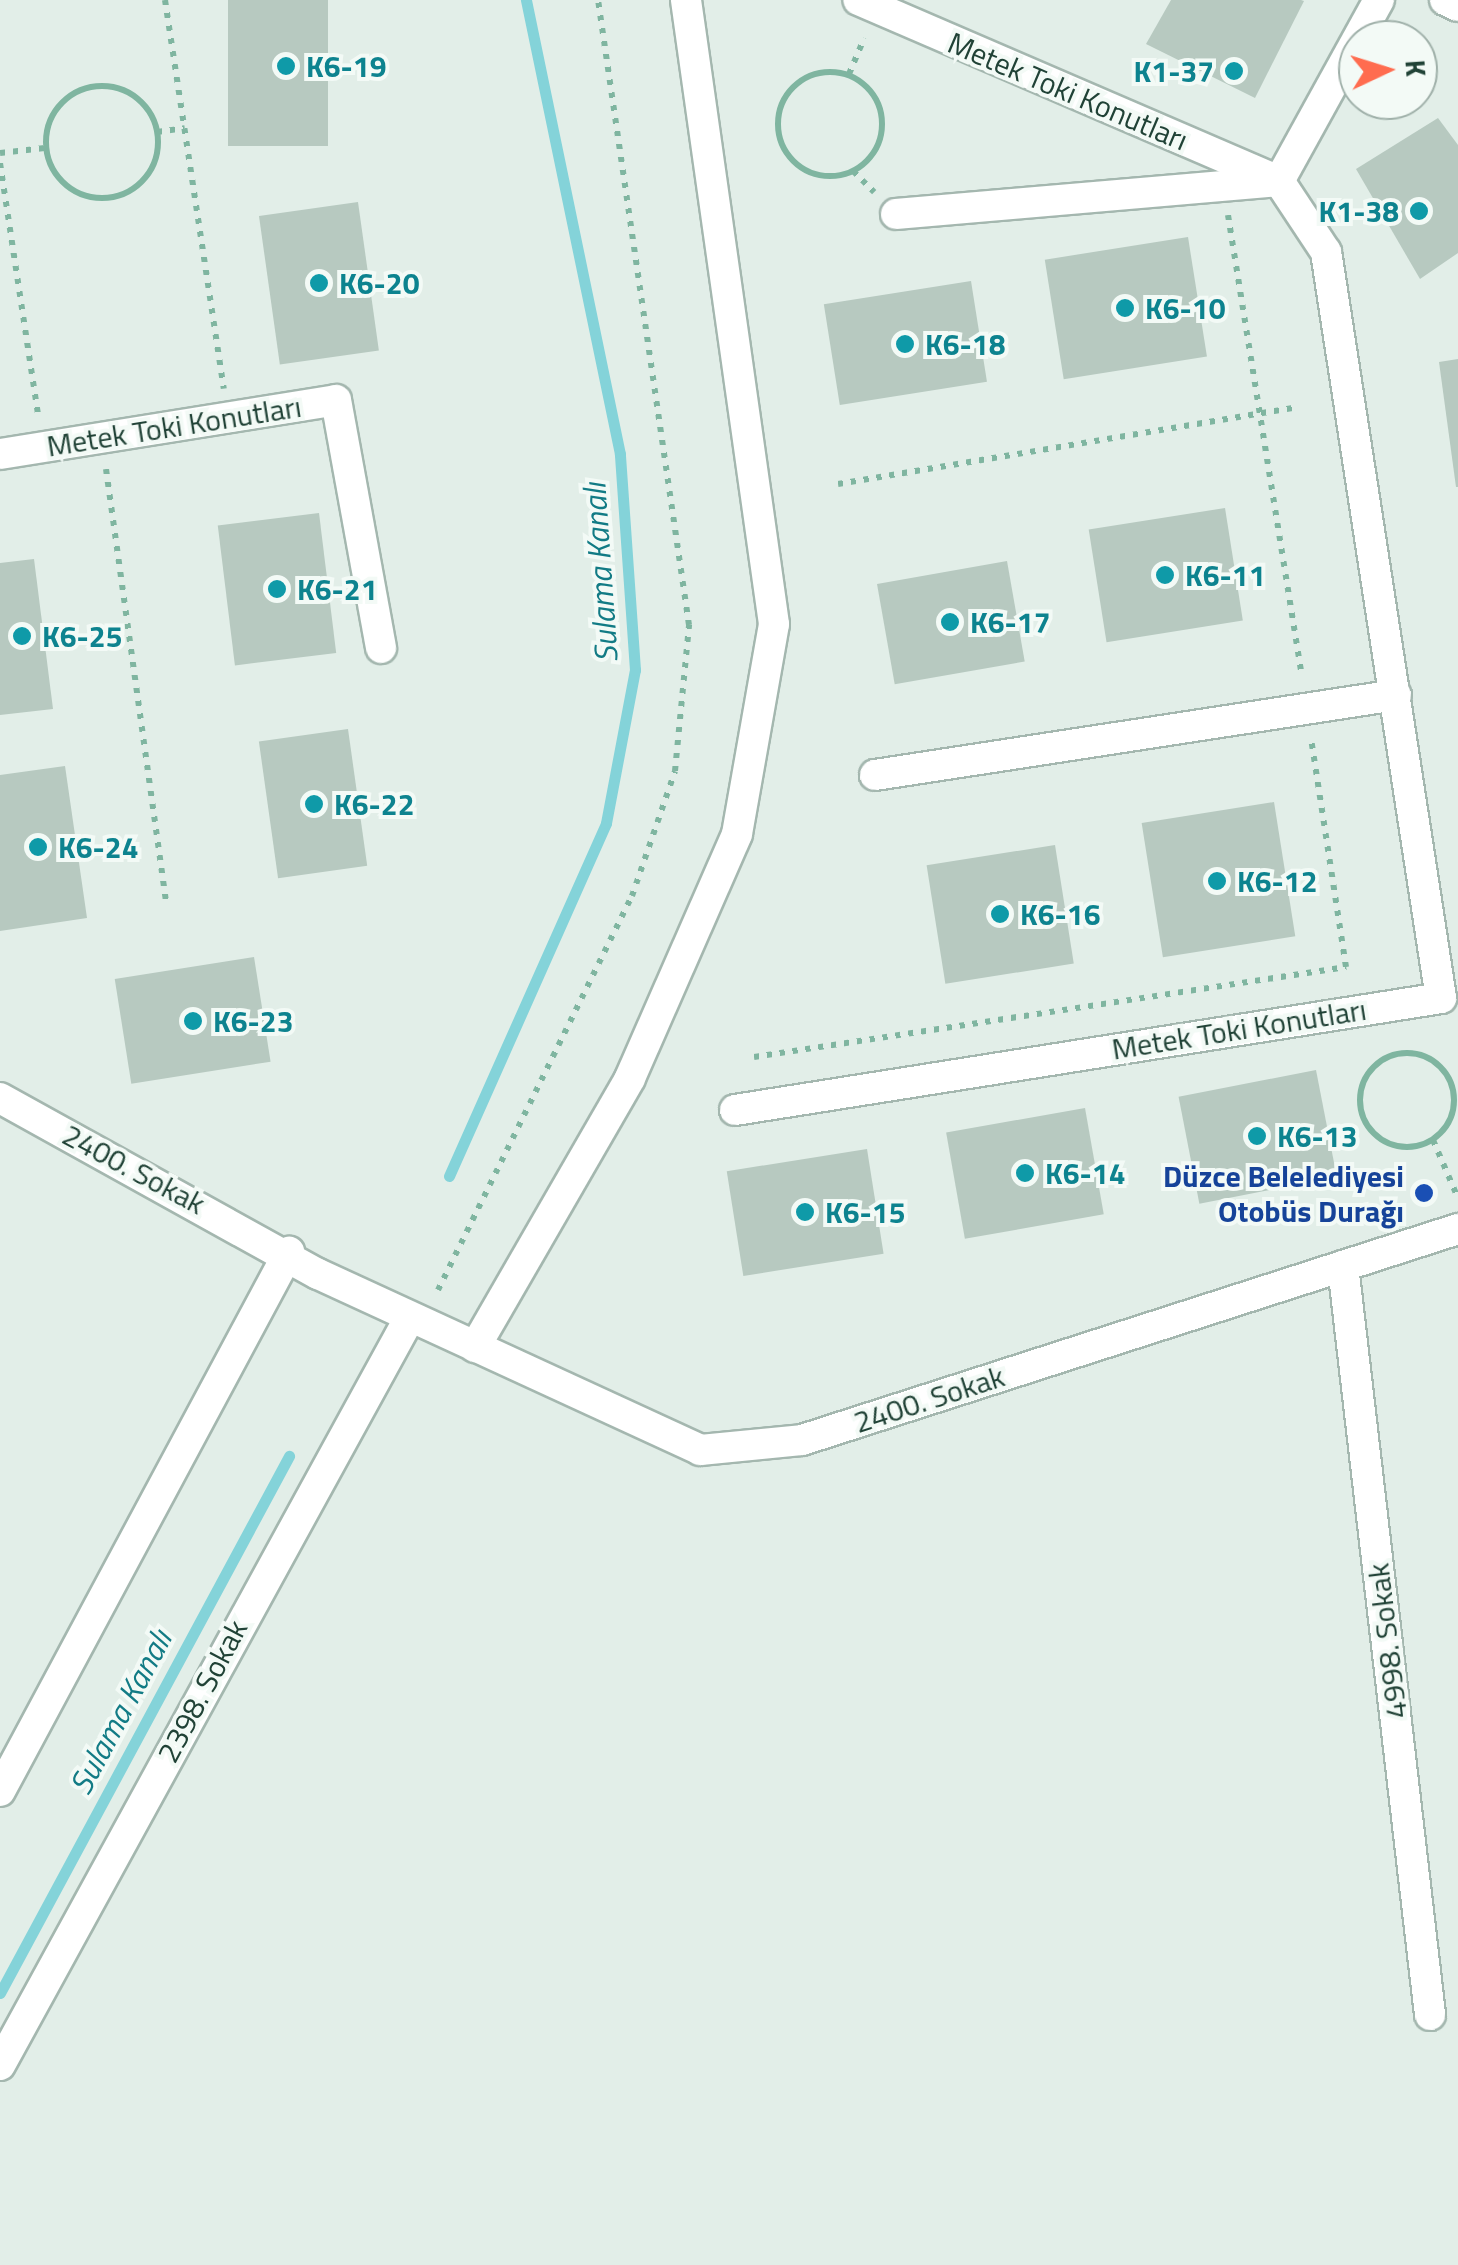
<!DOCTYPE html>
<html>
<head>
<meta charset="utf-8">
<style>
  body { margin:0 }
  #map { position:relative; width:1458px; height:2265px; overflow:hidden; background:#e2eee8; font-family:"Titillium Web",sans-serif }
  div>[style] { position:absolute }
  .stream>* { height:11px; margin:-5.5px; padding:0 5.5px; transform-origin:5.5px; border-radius:5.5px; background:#84d3d9 }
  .building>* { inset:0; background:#b7c9c0; transform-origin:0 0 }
  .path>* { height:6px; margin-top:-3px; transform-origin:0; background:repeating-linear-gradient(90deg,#7fb5a0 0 5px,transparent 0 13px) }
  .path>.ring { margin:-3px; padding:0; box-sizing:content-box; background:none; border:6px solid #7fb5a0; border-radius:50% }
  .roads { filter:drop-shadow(2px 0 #a4b7af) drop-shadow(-2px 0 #a4b7af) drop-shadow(0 2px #a4b7af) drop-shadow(0 -2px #a4b7af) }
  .minor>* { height:30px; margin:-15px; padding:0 15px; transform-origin:15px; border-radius:15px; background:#fff }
  .secondary>* { height:30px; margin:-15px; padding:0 15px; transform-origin:15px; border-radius:15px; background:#fff }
  .dots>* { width:28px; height:28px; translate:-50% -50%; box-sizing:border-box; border:5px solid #f3faf6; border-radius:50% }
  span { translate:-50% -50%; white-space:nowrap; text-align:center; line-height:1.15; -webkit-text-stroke:8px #f3faf6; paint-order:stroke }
  .culture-label { font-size:30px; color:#0d838f; font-weight:700 }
  .left { translate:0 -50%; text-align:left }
  .right { translate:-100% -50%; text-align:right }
  .street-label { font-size:30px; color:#204236 }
  .transit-label { font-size:30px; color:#164399; font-weight:700 }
  .water-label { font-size:32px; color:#127b85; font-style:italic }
  .north { position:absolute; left:1338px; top:20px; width:100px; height:100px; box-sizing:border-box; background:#f3faf6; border:2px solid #9fb0a9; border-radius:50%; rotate:86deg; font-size:28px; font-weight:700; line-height:40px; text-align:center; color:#204236 }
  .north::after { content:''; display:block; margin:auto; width:35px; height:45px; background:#ff6c4f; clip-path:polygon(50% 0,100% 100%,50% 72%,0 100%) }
</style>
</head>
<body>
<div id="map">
  <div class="stream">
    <div style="left:449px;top:1176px;width:386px;rotate:-66deg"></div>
    <div style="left:606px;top:823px;width:156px;rotate:-79.3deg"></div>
    <div style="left:635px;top:670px;width:217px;rotate:-94deg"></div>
    <div style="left:620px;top:454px;width:464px;rotate:-101.7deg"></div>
    <div style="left:0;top:1993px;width:610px;rotate:-61.71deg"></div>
  </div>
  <div class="building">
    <div style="left:228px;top:0;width:100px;height:146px"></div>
    <div style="clip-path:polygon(1171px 0,1301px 0,1304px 1px,1255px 98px,1146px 44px)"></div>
    <div style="clip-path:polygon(1438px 118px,1458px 145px,1458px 253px,1420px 279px,1356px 169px)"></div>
    <div style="left:358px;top:202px;width:150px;height:100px;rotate:82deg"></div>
    <div style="left:1188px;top:237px;width:121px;height:145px;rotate:81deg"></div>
    <div style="left:971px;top:281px;width:102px;height:149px;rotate:81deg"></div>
    <div style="clip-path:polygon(1458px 359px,1458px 487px,1456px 487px,1439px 362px)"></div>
    <div style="left:1225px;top:508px;width:114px;height:138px;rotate:81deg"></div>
    <div style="left:319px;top:513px;width:141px;height:102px;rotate:83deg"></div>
    <div style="clip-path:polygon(34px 559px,53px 709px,0 715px,0 563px)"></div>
    <div style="left:1007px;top:561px;width:102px;height:132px;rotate:80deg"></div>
    <div style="left:348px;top:729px;width:138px;height:90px;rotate:82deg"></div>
    <div style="clip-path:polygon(65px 766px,87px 918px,0 931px,0 775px)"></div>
    <div style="left:1274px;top:802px;width:136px;height:134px;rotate:81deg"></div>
    <div style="left:1055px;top:845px;width:120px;height:130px;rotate:81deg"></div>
    <div style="left:254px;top:957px;width:106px;height:141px;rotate:81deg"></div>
    <div style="left:1316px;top:1070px;width:109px;height:140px;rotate:79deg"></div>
    <div style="left:1085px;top:1108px;width:108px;height:141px;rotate:80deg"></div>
    <div style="left:867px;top:1149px;width:106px;height:142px;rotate:81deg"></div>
  </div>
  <div class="path">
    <div style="left:165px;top:0;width:393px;rotate:81.4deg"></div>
    <div class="ring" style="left:778px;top:72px;width:98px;height:98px"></div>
    <div style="left:849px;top:74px;width:39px;rotate:-67deg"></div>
    <div class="ring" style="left:46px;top:86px;width:106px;height:106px"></div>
    <div style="left:157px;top:132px;width:28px;rotate:-8deg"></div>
    <div style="left:0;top:153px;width:45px;rotate:-6.3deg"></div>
    <div style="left:0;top:163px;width:254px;rotate:81.4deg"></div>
    <div style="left:853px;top:171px;width:30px;rotate:45deg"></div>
    <div style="left:1228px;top:215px;width:467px;rotate:80.9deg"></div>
    <div style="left:106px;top:469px;width:438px;rotate:82.1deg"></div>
    <div style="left:838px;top:484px;width:464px;rotate:-9.5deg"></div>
    <div class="ring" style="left:1360px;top:1053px;width:88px;height:88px"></div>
    <div style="left:754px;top:1057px;width:599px;rotate:-8.64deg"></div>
    <div style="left:1346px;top:967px;width:232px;rotate:-98.7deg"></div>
    <div style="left:1433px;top:1140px;width:63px;rotate:66.7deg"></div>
    <div style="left:438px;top:1290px;width:439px;rotate:-63.8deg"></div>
    <div style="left:632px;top:896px;width:132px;rotate:-71deg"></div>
    <div style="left:675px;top:771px;width:147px;rotate:-84.5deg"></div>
    <div style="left:689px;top:625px;width:632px;rotate:-98.28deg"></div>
  </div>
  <div class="roads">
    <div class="minor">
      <div style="left:1445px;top:0;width:14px;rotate:25deg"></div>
      <div style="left:896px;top:214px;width:384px;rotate:-4.9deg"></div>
      <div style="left:1279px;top:181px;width:207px;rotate:-61.1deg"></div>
      <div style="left:0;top:454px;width:340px;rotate:-9.1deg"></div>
      <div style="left:336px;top:400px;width:252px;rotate:79.7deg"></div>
      <div style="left:875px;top:775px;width:527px;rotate:-8.73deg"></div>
      <div style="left:735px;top:1110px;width:715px;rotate:-9.01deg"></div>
      <div style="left:1441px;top:998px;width:755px;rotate:-98.76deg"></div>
      <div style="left:1326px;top:252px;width:85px;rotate:-123.5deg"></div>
      <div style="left:1279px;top:181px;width:458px;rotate:-156.7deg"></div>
      <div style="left:1343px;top:1266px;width:754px;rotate:83.37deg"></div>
      <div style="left:475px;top:1347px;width:310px;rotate:-60deg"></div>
      <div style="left:630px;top:1078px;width:266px;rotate:-66.3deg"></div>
      <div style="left:737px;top:834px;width:213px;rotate:-80deg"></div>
      <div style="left:774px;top:624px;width:630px;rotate:-98.03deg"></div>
      <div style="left:0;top:1791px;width:612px;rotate:-61.8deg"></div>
      <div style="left:0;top:2065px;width:851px;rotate:-61.27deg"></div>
    </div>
    <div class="secondary">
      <div style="left:0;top:1098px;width:363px;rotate:29deg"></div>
      <div style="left:318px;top:1274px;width:421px;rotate:24.7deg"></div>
      <div style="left:700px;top:1450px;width:102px;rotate:-5.6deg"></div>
      <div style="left:802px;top:1440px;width:689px;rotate:-17.83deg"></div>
    </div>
  </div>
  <div class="dots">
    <div style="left:286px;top:66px;background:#0f9aa8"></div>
    <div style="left:1234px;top:71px;background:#0f9aa8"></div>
    <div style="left:1419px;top:211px;background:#0f9aa8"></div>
    <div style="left:319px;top:283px;background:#0f9aa8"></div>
    <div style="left:1125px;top:308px;background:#0f9aa8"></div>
    <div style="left:905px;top:344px;background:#0f9aa8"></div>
    <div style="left:1165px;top:575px;background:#0f9aa8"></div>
    <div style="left:277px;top:589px;background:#0f9aa8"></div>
    <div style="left:950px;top:622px;background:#0f9aa8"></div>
    <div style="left:22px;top:636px;background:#0f9aa8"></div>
    <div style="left:314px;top:804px;background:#0f9aa8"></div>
    <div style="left:38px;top:847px;background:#0f9aa8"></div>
    <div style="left:1217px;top:881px;background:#0f9aa8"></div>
    <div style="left:1000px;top:914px;background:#0f9aa8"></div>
    <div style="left:193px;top:1021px;background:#0f9aa8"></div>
    <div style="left:1257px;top:1136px;background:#0f9aa8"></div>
    <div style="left:1025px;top:1173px;background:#0f9aa8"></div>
    <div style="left:1424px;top:1193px;background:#1a4fb4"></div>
    <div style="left:805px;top:1212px;background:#0f9aa8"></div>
  </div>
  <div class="culture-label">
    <span class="left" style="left:306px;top:66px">K6-19</span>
    <span class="right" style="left:1214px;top:71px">K1-37</span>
    <span class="right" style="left:1399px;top:211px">K1-38</span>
    <span class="left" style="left:339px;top:283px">K6-20</span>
    <span class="left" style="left:1145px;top:308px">K6-10</span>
    <span class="left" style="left:925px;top:344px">K6-18</span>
    <span class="left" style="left:1185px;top:575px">K6-11</span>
    <span class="left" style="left:297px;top:589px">K6-21</span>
    <span class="left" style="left:970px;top:622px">K6-17</span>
    <span class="left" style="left:42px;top:636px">K6-25</span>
    <span class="left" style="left:334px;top:804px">K6-22</span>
    <span class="left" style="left:58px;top:847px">K6-24</span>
    <span class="left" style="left:1237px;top:881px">K6-12</span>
    <span class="left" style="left:1020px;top:914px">K6-16</span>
    <span class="left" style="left:213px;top:1021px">K6-23</span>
    <span class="left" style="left:1277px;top:1136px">K6-13</span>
    <span class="left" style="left:1045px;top:1173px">K6-14</span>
    <span class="left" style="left:825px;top:1212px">K6-15</span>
  </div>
  <div class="street-label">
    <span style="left:1068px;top:91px;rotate:23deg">Metek Toki Konutları</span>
    <span style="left:174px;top:426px;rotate:-9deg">Metek Toki Konutları</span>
    <span style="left:1239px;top:1029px;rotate:-9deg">Metek Toki Konutları</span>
    <span style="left:134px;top:1169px;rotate:28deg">2400. Sokak</span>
    <span style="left:929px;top:1399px;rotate:-18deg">2400. Sokak</span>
    <span style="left:1387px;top:1641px;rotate:-97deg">4998. Sokak</span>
    <span style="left:202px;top:1691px;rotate:-62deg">2398. Sokak</span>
  </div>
  <div class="transit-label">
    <span class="right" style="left:1404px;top:1193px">Düzce Belelediyesi<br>Otobüs Durağı</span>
  </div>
  <div class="water-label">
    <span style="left:600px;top:573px;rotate:-94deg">Sulama Kanalı</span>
    <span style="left:120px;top:1712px;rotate:-62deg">Sulama Kanalı</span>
  </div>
  <div class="north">K</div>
</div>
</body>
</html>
